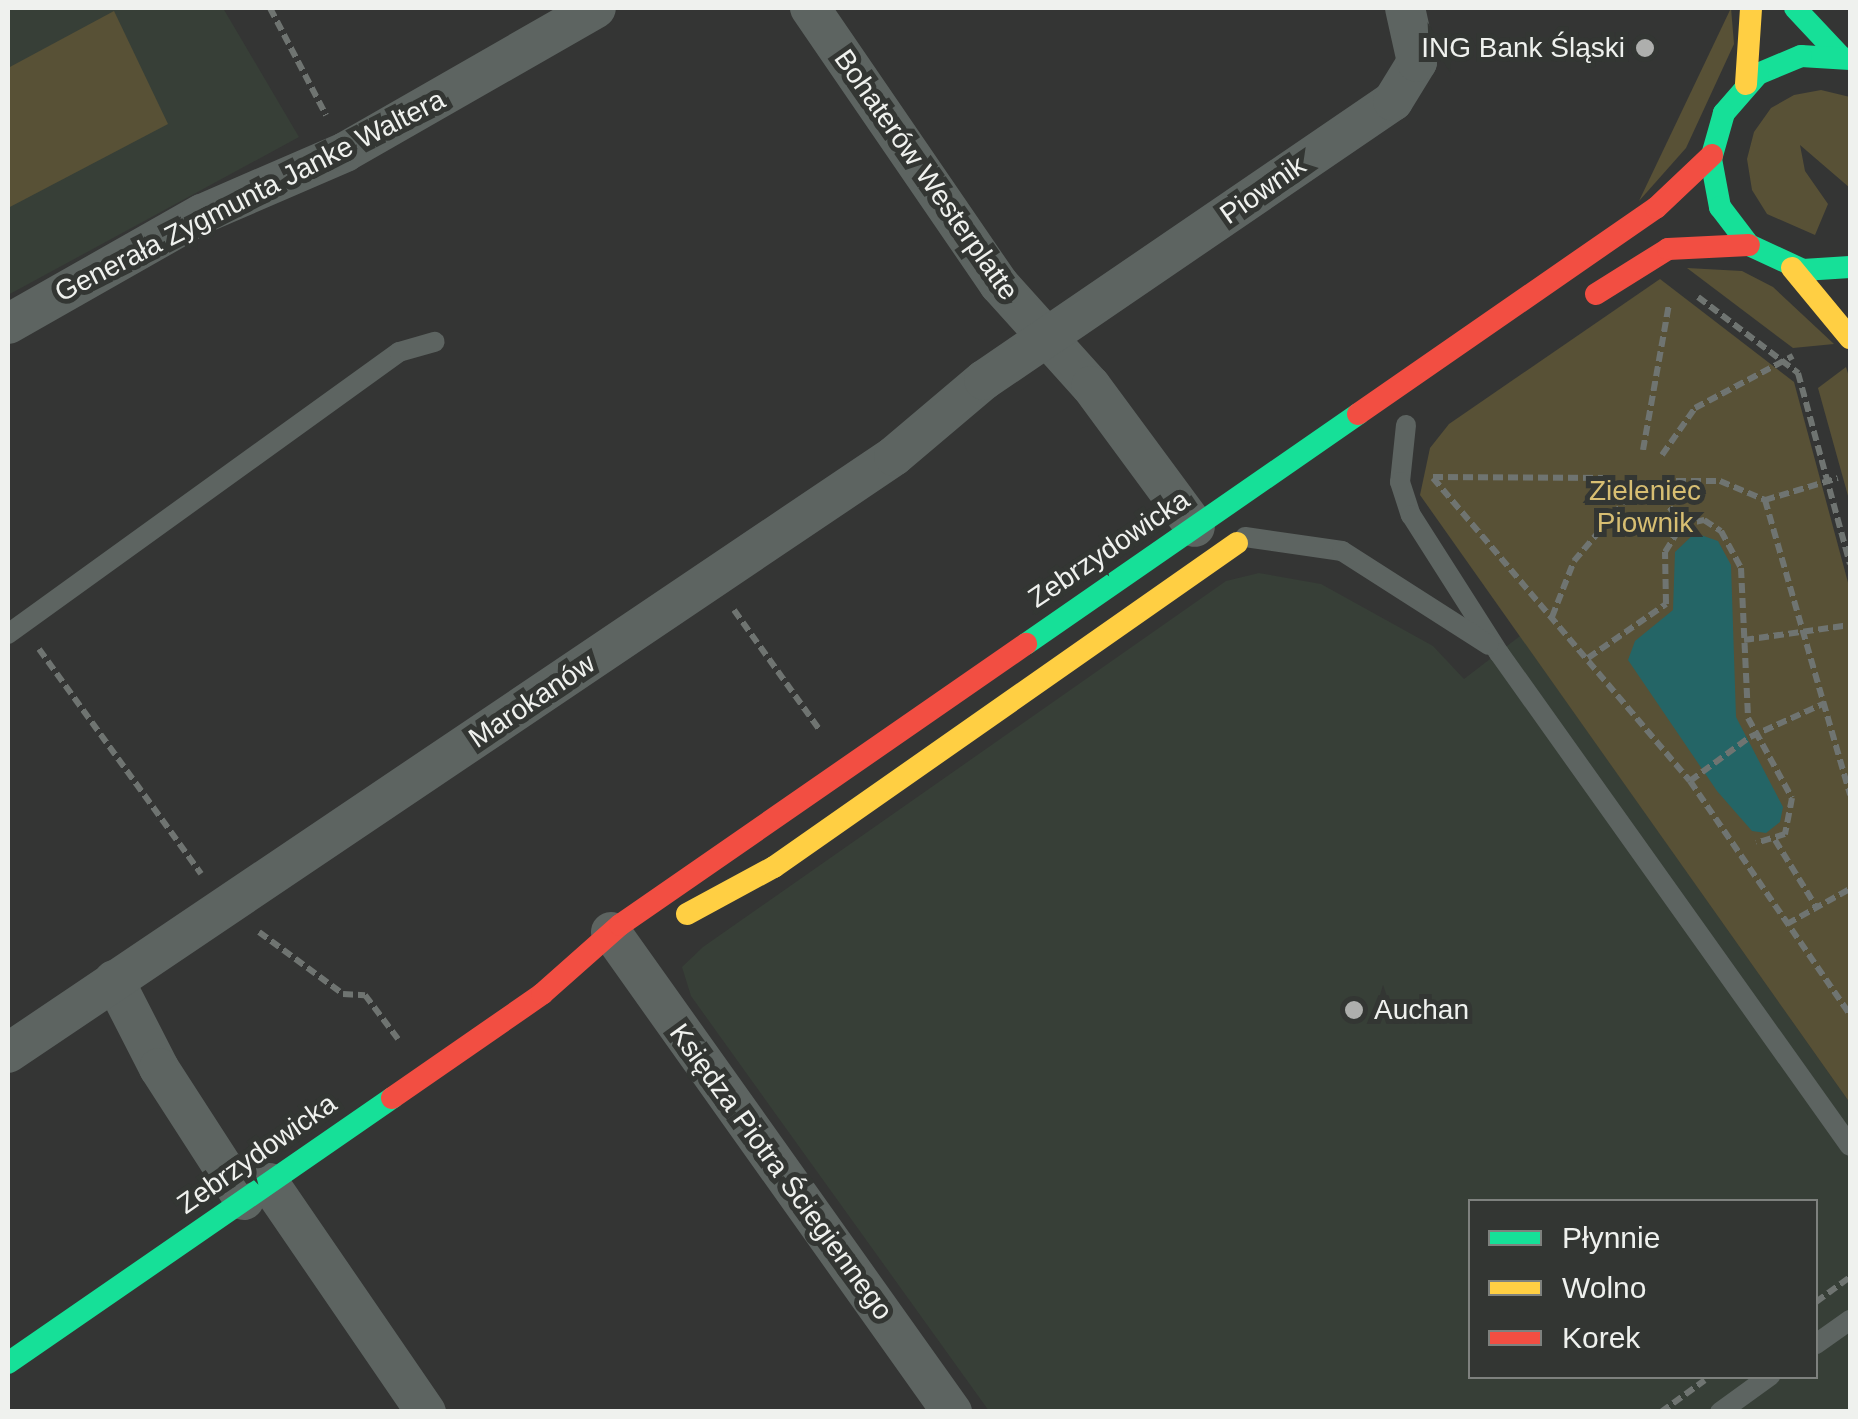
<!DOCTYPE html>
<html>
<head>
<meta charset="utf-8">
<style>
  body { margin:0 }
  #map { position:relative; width:1858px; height:1419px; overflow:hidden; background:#343534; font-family:Arial,sans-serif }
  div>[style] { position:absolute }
  .built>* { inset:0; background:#373f37 }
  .green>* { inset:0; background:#585136 }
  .water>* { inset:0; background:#246566 }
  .path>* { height:6px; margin-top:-3px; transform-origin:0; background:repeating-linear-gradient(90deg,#6f7471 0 10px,transparent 0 15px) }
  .lane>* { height:20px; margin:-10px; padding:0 10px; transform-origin:10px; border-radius:10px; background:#5d6461 }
  .street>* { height:40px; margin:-20px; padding:0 20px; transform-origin:20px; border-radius:20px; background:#5d6461 }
  .fast>* { height:22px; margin:-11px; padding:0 11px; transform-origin:11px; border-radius:11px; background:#16e098 }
  .slow>* { height:22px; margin:-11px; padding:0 11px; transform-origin:11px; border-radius:11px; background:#ffcf43 }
  .jam>* { height:22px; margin:-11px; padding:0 11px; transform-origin:11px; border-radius:11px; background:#f24e42 }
  .dots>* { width:28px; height:28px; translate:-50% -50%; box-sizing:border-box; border:5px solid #333633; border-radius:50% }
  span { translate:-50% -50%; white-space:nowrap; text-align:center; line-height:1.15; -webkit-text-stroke:10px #333633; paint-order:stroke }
  .poi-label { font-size:28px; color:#eff1ee }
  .right { translate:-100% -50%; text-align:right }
  .left { translate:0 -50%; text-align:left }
  .street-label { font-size:28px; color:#eff1ee }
  .park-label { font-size:28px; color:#d7be72 }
  .frame { position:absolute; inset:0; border:10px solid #eff1ee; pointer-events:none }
  .legend { position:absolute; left:1468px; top:1199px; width:350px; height:180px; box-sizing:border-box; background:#333633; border:2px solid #7e817e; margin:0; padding:12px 18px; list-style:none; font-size:30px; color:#eff1ee }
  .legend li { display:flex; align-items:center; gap:20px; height:50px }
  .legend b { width:50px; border:2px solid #7e817e }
</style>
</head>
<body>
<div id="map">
  <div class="built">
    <div style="clip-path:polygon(8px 8px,223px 8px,299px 137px,8px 295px)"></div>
    <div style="clip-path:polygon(evenodd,1259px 573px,1321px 584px,1433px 646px,1464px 679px,1520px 636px,1850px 1103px,1850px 1411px,989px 1411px,691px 996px,682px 967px,703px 947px,1226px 581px,1259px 573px,1470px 1202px,1816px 1202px,1816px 1376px,1470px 1376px,1470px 1202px)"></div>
  </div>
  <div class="green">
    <div style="clip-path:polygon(1731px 8px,1734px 44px,1686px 148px,1639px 201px)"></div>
    <div style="clip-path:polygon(114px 11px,168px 124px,8px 208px,8px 68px)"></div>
    <div style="clip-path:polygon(1821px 90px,1850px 97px,1850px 188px,1800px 145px,1805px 171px,1828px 204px,1815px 235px,1767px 214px,1752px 190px,1747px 159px,1754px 132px,1771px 108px,1794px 95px)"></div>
    <div style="clip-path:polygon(1687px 268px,1742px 271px,1773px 287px,1834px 344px,1793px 348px)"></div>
    <div style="clip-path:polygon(1660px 279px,1794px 382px,1850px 590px,1850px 1103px,1420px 495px,1430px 448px,1449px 424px)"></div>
    <div style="clip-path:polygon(1846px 367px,1850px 380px,1850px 503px,1818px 388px)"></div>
  </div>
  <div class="water">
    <div style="clip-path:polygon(1695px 533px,1718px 541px,1731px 565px,1736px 717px,1783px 807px,1780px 822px,1766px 833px,1752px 831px,1717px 791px,1628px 660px,1635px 641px,1673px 610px,1675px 552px)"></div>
  </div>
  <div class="path">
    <div style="left:270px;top:8px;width:121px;rotate:62.4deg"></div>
    <div style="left:1698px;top:297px;width:126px;rotate:37.2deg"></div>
    <div style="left:1798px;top:373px;width:198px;rotate:74.8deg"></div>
    <div style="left:1643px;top:450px;width:148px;rotate:-79.9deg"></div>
    <div style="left:1662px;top:455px;width:57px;rotate:-54.9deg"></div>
    <div style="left:1695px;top:408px;width:111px;rotate:-28deg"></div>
    <div style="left:1433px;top:477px;width:179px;rotate:0.3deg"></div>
    <div style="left:1433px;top:478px;width:397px;rotate:49.7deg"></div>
    <div style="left:1690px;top:781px;width:283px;rotate:55.6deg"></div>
    <div style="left:1676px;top:481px;width:44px"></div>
    <div style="left:1720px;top:481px;width:49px;rotate:22.9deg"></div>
    <div style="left:1765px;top:500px;width:76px;rotate:-16.8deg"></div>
    <div style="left:1661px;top:495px;width:37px;rotate:55deg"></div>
    <div style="left:1765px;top:500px;width:307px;rotate:73.9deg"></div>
    <div style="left:734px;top:610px;width:146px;rotate:54.5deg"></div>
    <div style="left:1552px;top:617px;width:60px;rotate:-68.6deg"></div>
    <div style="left:1574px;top:561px;width:79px;rotate:-49.6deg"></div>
    <div style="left:1744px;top:640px;width:107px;rotate:-8.1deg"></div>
    <div style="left:39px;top:649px;width:277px;rotate:54.2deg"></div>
    <div style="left:1588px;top:658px;width:95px;rotate:-34.7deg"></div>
    <div style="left:1666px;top:604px;width:52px;rotate:-91.1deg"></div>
    <div style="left:1665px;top:552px;width:32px;rotate:-58deg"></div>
    <div style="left:1682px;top:525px;width:23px;rotate:-13deg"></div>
    <div style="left:1704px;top:520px;width:20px;rotate:33deg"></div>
    <div style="left:1721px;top:531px;width:42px;rotate:61.6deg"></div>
    <div style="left:1741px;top:568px;width:150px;rotate:87.3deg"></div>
    <div style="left:1748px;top:718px;width:91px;rotate:61.2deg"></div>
    <div style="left:1792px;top:798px;width:37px;rotate:101deg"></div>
    <div style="left:1785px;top:834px;width:30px;rotate:163deg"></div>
    <div style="left:1690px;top:781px;width:74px;rotate:-36.3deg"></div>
    <div style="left:1750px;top:737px;width:82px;rotate:-24.4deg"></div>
    <div style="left:1775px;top:840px;width:80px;rotate:58.3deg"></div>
    <div style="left:1787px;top:924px;width:72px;rotate:-29.1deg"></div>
    <div style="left:259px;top:932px;width:104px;rotate:36.4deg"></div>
    <div style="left:343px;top:994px;width:22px;rotate:3deg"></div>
    <div style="left:365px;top:995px;width:55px;rotate:53.1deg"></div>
    <div style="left:1816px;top:1302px;width:42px;rotate:-36.3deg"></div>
    <div style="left:1661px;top:1412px;width:54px;rotate:-36deg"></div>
  </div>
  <div class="lane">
    <div style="left:1406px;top:425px;width:57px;rotate:96deg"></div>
    <div style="left:1400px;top:482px;width:35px;rotate:72deg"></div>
    <div style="left:1411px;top:515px;width:164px;rotate:57.5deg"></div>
    <div style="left:1499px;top:653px;width:605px;rotate:54.55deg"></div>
    <div style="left:1245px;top:537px;width:98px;rotate:8.2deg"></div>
    <div style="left:1342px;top:551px;width:174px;rotate:32.6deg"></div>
    <div style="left:8px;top:634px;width:482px;rotate:-35.8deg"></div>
    <div style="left:399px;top:352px;width:37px;rotate:-16deg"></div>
    <div style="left:1816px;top:1344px;width:42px;rotate:-35.2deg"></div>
    <div style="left:1720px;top:1412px;width:62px;rotate:-35.8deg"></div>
  </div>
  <div class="street">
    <div style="left:810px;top:8px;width:335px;rotate:55.6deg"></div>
    <div style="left:999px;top:284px;width:137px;rotate:48deg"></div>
    <div style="left:1091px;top:386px;width:175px;rotate:53.6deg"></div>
    <div style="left:8px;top:324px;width:223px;rotate:-29.6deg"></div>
    <div style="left:202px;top:214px;width:156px;rotate:-23.4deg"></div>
    <div style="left:345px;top:152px;width:289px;rotate:-29.8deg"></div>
    <div style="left:611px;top:932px;width:589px;rotate:54.61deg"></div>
    <div style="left:114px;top:980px;width:99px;rotate:62.9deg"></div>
    <div style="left:159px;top:1068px;width:157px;rotate:57.2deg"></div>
    <div style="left:8px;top:1053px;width:1068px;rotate:-33.97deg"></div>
    <div style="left:894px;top:456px;width:118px;rotate:-40.2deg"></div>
    <div style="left:984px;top:380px;width:495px;rotate:-34.3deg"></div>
    <div style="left:1393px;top:101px;width:46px;rotate:-58.4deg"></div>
    <div style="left:1417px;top:62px;width:55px;rotate:-102.5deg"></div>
    <div style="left:269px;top:1183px;width:278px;rotate:55.6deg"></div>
  </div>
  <div class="fast">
    <div style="left:1795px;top:8px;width:66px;rotate:46.8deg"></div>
    <div style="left:1850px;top:59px;width:49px;rotate:-176.5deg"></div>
    <div style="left:1801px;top:56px;width:47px;rotate:157.3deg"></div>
    <div style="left:1758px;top:74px;width:52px;rotate:131.1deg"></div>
    <div style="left:1724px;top:113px;width:48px;rotate:105.8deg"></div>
    <div style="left:1711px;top:159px;width:49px;rotate:79.4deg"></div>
    <div style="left:1720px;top:207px;width:48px;rotate:52.7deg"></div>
    <div style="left:1749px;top:245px;width:60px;rotate:24.8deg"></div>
    <div style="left:1803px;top:270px;width:47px;rotate:-3.7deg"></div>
    <div style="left:1026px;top:644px;width:404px;rotate:-34.7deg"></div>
    <div style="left:8px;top:1363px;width:467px;rotate:-34.6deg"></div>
  </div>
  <div class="slow">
    <div style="left:1746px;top:84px;width:76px;rotate:-86.2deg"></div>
    <div style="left:1792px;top:268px;width:91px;rotate:50.4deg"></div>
    <div style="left:687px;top:914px;width:99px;rotate:-28.4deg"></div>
    <div style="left:774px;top:867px;width:565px;rotate:-34.98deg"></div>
  </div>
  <div class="jam">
    <div style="left:1596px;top:294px;width:85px;rotate:-32deg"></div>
    <div style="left:1668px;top:249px;width:81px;rotate:-2.8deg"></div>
    <div style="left:1358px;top:414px;width:362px;rotate:-34.7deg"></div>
    <div style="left:1656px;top:208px;width:77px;rotate:-43.4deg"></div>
    <div style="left:392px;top:1098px;width:183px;rotate:-34.7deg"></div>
    <div style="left:542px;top:994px;width:104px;rotate:-41.5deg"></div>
    <div style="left:620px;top:925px;width:494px;rotate:-34.7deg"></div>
  </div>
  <div class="dots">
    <div style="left:1645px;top:48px;background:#aeafad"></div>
    <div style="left:1354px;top:1010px;background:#aeafad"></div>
  </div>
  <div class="poi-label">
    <span class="right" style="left:1625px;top:48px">ING Bank Śląski</span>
    <span class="left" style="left:1374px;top:1010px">Auchan</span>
  </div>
  <div class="street-label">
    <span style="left:926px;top:175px;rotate:55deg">Bohaterów Westerplatte</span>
    <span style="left:1263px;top:190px;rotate:-35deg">Piownik</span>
    <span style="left:250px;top:196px;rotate:-27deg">Generała Zygmunta Janke Waltera</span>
    <span style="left:1109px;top:549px;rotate:-34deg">Zebrzydowicka</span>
    <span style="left:532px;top:701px;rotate:-34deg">Marokanów</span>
    <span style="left:257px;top:1154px;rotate:-35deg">Zebrzydowicka</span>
    <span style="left:781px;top:1172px;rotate:54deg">Księdza Piotra Ściegiennego</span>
  </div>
  <div class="park-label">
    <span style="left:1645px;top:507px">Zieleniec<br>Piownik</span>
  </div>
  <div class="frame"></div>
  <ul class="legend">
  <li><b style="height:12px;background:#16e098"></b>Płynnie</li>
  <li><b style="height:12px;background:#ffcf43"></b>Wolno</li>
  <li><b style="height:12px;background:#f24e42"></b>Korek</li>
  </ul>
</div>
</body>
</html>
